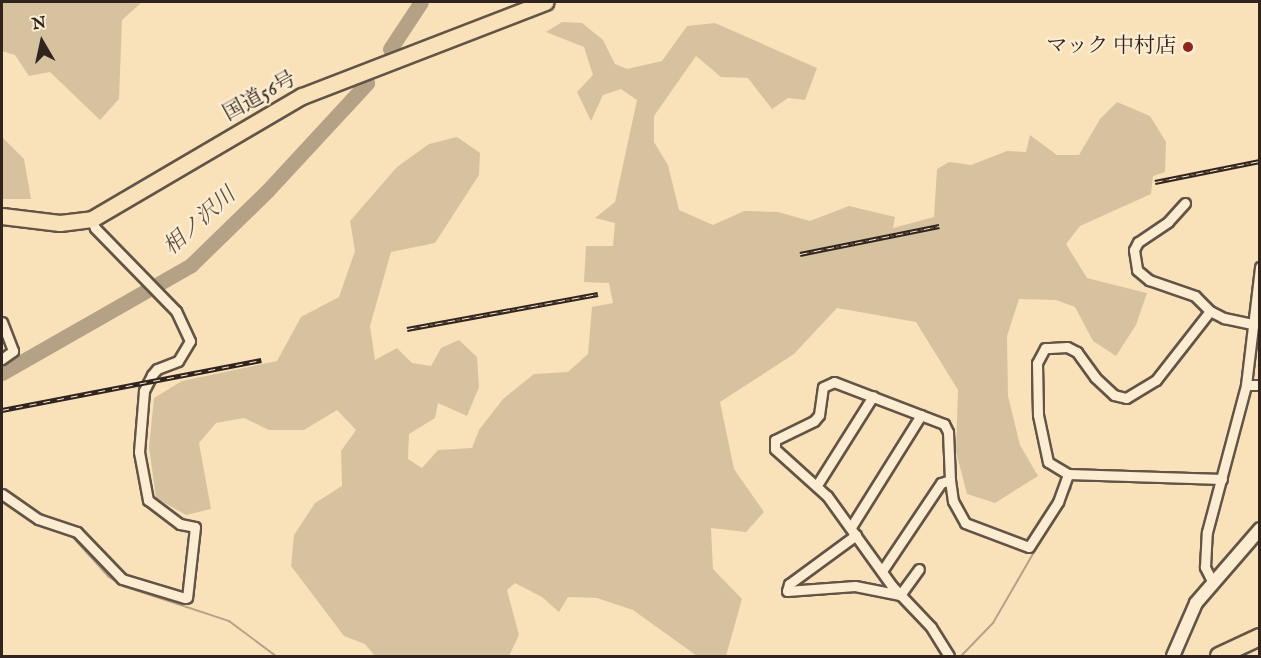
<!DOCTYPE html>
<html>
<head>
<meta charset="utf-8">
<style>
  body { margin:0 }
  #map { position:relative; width:1261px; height:658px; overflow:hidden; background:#f9e2ba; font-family:"IM FELL English","Noto Serif JP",serif }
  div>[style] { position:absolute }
  .green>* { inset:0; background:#d7c2a0 }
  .stream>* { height:2px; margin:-1px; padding:0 1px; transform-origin:1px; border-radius:1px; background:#b5a185 }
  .river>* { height:15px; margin:-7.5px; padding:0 7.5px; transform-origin:7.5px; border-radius:7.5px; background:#b5a185 }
  .roads { filter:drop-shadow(2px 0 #635446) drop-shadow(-2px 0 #635446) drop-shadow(0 2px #635446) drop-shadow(0 -2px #635446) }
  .minor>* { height:9px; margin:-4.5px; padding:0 4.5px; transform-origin:4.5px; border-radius:4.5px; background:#fbecd2 }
  .secondary>* { height:12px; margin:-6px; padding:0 6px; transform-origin:6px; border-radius:6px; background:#fbecd2 }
  .trunk>* { height:15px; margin:-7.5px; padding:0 7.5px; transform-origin:7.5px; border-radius:7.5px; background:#f9e2ba }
  .motorway>* { height:16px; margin:-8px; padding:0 8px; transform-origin:8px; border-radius:8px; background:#f9e2ba }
  .rail>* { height:4.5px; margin-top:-2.25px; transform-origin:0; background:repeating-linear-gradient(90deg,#fbecd2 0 7px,#31241f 0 14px); box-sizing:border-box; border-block:2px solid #31241f }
  .dots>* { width:16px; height:16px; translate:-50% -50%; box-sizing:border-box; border:3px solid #fbecd2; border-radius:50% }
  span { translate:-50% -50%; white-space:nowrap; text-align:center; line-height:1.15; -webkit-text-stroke:4.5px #fbecd2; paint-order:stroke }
  .poi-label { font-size:21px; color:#31241f }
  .right { translate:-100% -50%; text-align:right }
  .street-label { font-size:21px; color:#31241f }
  .water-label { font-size:22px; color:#5f5043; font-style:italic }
  .frame { position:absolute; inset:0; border:3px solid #31241f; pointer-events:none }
  .north { position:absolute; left:12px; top:12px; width:60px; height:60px; -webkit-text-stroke:4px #fbecd2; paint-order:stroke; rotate:351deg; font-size:16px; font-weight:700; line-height:24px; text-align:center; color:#31241f }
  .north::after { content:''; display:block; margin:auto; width:21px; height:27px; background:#31241f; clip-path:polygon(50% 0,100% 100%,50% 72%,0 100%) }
</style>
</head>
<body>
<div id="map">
  <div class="green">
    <div style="clip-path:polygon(2px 2px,142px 2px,122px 20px,119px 99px,100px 120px,50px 72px,29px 76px,15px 55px,2px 51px)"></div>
    <div style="clip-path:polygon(562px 22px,582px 23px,603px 40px,615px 64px,627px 69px,662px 61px,687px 26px,715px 23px,817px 68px,805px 100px,788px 98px,772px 109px,748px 78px,721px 77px,696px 56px,654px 116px,654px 142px,668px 165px,679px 210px,713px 225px,744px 211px,778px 212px,810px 221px,849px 206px,895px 217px,893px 228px,934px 217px,937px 169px,949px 162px,971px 165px,1007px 151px,1026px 152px,1030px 135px,1057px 155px,1079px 155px,1100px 119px,1117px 102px,1150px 116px,1166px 142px,1165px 172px,1153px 176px,1151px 194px,1080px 226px,1066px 244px,1087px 278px,1147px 293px,1136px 325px,1116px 356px,1093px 341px,1075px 307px,1056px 300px,1019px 299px,1007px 336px,1008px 396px,1020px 445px,1038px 476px,995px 503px,967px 494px,956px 452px,958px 390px,916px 322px,837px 308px,794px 354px,720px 402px,734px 469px,764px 512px,746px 532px,711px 528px,713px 569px,742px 599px,726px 656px,697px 656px,633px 610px,597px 598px,568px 597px,559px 612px,542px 597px,515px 583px,507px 590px,519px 635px,509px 656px,375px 656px,365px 644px,344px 636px,291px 566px,294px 535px,315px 503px,342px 486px,341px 451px,356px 430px,337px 410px,304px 430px,269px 430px,244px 418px,216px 423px,199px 443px,211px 509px,186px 515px,156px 498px,149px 447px,154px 398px,182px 381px,277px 361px,301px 317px,339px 297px,355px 251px,350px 221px,397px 167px,429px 144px,457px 137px,480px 153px,479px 175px,435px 243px,391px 252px,370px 326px,375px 360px,397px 348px,412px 363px,431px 366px,441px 348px,459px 340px,477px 357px,479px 387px,467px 416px,438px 403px,435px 418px,409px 434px,408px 459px,422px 468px,438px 450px,472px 448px,479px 430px,503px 399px,534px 374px,568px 372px,588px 354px,592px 307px,613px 303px,609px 283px,584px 282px,586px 246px,613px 246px,615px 223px,595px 218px,615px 202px,637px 100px,621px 89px,603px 95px,591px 121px,577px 92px,593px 75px,584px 47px,546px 32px)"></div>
    <div style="clip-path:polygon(2px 137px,24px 159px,31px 199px,2px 199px)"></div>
  </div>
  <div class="stream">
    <div style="left:2px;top:499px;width:37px;rotate:35deg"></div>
    <div style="left:70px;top:534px;width:58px;rotate:47.8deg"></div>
    <div style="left:109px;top:577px;width:17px;rotate:33deg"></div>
    <div style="left:123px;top:586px;width:112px;rotate:18.3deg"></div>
    <div style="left:229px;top:621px;width:59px;rotate:36.7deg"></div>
    <div style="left:961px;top:656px;width:46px;rotate:-45.9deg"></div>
    <div style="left:993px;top:623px;width:156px;rotate:-60deg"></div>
  </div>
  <div class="river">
    <div style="left:390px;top:49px;width:56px;rotate:-56.6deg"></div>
    <div style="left:2px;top:373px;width:218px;rotate:-29.7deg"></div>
    <div style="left:191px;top:265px;width:107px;rotate:-44.2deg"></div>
    <div style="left:268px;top:190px;width:146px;rotate:-47.2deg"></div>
  </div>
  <div class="roads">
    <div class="minor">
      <div style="left:1185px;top:203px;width:25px;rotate:132deg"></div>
      <div style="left:1168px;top:222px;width:36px;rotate:146deg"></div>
      <div style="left:1138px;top:242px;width:9px;rotate:117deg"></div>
      <div style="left:1134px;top:250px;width:20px;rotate:81deg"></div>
      <div style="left:1137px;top:270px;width:16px;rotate:40deg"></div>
      <div style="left:1149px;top:280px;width:49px;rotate:19.2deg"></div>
      <div style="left:1195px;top:296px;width:21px;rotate:45deg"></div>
      <div style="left:1210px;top:311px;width:16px;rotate:27deg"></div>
      <div style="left:1224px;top:318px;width:30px;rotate:12deg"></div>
      <div style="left:92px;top:219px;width:9px;rotate:72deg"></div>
      <div style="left:95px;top:228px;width:116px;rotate:45.7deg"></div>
      <div style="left:176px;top:311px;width:33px;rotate:65deg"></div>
      <div style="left:190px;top:341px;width:23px;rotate:121deg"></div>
      <div style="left:178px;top:361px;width:22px;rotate:159deg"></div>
      <div style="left:157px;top:369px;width:8px;rotate:130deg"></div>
      <div style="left:152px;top:375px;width:18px;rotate:117deg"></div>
      <div style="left:144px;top:391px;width:61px;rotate:94.7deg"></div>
      <div style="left:139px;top:452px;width:49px;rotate:79.4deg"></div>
      <div style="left:148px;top:500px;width:40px;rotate:37deg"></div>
      <div style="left:180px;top:524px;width:15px;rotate:11deg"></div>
      <div style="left:195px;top:527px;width:71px;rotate:96.4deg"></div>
      <div style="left:1210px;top:311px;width:88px;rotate:128deg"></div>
      <div style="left:1156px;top:380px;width:35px;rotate:149deg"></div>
      <div style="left:1126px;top:398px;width:12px;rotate:-166deg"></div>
      <div style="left:1114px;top:395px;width:26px;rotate:-137deg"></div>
      <div style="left:1095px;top:377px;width:31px;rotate:-126deg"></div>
      <div style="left:1077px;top:352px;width:11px;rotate:-153deg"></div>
      <div style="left:1067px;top:347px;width:22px;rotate:177deg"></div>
      <div style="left:1045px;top:348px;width:17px;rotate:118deg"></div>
      <div style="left:1037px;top:363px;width:52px;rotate:88.9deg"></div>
      <div style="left:1038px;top:415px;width:48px;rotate:78deg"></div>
      <div style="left:1048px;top:462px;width:23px;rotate:31deg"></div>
      <div style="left:1068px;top:474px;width:154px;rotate:1.9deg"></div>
      <div style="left:2px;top:322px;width:31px;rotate:69deg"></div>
      <div style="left:13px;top:351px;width:14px;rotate:144deg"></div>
      <div style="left:1246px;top:385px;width:14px"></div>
      <div style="left:817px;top:485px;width:105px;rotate:-57.8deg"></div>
      <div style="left:2px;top:494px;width:44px;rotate:34.8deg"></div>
      <div style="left:38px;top:519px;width:41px;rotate:18.4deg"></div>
      <div style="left:77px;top:532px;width:65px;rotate:46.2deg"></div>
      <div style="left:122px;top:579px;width:66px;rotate:16.8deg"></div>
      <div style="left:851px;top:527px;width:132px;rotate:-58deg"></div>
      <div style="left:856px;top:535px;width:83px;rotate:143.8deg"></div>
      <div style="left:789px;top:584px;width:7px;rotate:106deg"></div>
      <div style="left:787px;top:591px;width:68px;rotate:-4.2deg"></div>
      <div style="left:855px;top:586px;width:46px;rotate:11.3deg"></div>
      <div style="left:900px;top:595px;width:32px;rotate:-54deg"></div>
      <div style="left:882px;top:571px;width:106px;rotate:-56.2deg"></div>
      <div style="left:941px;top:483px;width:9px;rotate:-18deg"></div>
      <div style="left:950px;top:480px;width:21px;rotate:82deg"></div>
      <div style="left:953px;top:501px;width:25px;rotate:61deg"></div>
      <div style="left:965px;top:523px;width:68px;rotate:20.6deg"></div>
      <div style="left:1029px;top:547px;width:54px;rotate:-57.2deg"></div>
      <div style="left:1058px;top:502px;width:30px;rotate:-70deg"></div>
      <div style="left:1212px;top:581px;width:16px;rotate:-117deg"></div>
      <div style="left:1205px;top:567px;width:35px;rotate:-87deg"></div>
      <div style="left:1207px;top:532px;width:152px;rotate:-75.1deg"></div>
      <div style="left:1246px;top:385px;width:119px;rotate:-83.2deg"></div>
      <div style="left:949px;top:656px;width:34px;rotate:-122deg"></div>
      <div style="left:931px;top:627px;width:57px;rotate:-133.6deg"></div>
      <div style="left:892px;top:586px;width:111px;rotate:-125.8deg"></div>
      <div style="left:827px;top:496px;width:70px;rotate:-137.9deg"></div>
      <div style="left:775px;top:449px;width:9px;rotate:-90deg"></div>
      <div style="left:775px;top:440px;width:43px;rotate:-26deg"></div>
      <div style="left:814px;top:421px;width:8px;rotate:-50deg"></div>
      <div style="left:819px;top:415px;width:28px;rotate:-82deg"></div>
      <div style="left:823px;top:387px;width:12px;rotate:-24deg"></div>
      <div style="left:834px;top:382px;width:118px;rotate:20.9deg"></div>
      <div style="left:944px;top:424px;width:9px;rotate:63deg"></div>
      <div style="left:948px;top:432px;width:48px;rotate:87.6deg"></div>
    </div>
    <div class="secondary">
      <div style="left:1173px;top:656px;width:58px;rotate:-66.5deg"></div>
      <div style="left:1196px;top:603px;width:98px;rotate:-49.1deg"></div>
    </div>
    <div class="trunk">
      <div style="left:2px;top:216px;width:58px;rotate:6.9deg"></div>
      <div style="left:60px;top:223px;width:32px;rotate:-7deg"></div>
      <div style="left:92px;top:219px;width:243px;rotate:-30.4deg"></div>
      <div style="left:302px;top:96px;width:261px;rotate:-21.1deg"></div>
    </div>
    <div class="motorway">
      <div style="left:1219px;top:656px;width:45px;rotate:-24.9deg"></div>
    </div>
  </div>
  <div class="rail">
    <div style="left:1155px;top:182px;width:107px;rotate:-11.3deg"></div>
    <div style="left:800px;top:254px;width:142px;rotate:-11.4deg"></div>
    <div style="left:407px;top:329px;width:194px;rotate:-10.4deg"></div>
    <div style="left:2px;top:410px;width:264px;rotate:-10.9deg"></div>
  </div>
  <div class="dots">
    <div style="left:1188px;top:47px;background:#8f2418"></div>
  </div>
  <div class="poi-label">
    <span class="right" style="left:1176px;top:47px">マック 中村店</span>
  </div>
  <div class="street-label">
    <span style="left:260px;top:97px;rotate:-29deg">国道56号</span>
  </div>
  <div class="water-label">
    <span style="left:200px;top:222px;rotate:-42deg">相ノ沢川</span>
  </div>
  <div class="frame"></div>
  <div class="north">N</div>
</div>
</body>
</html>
